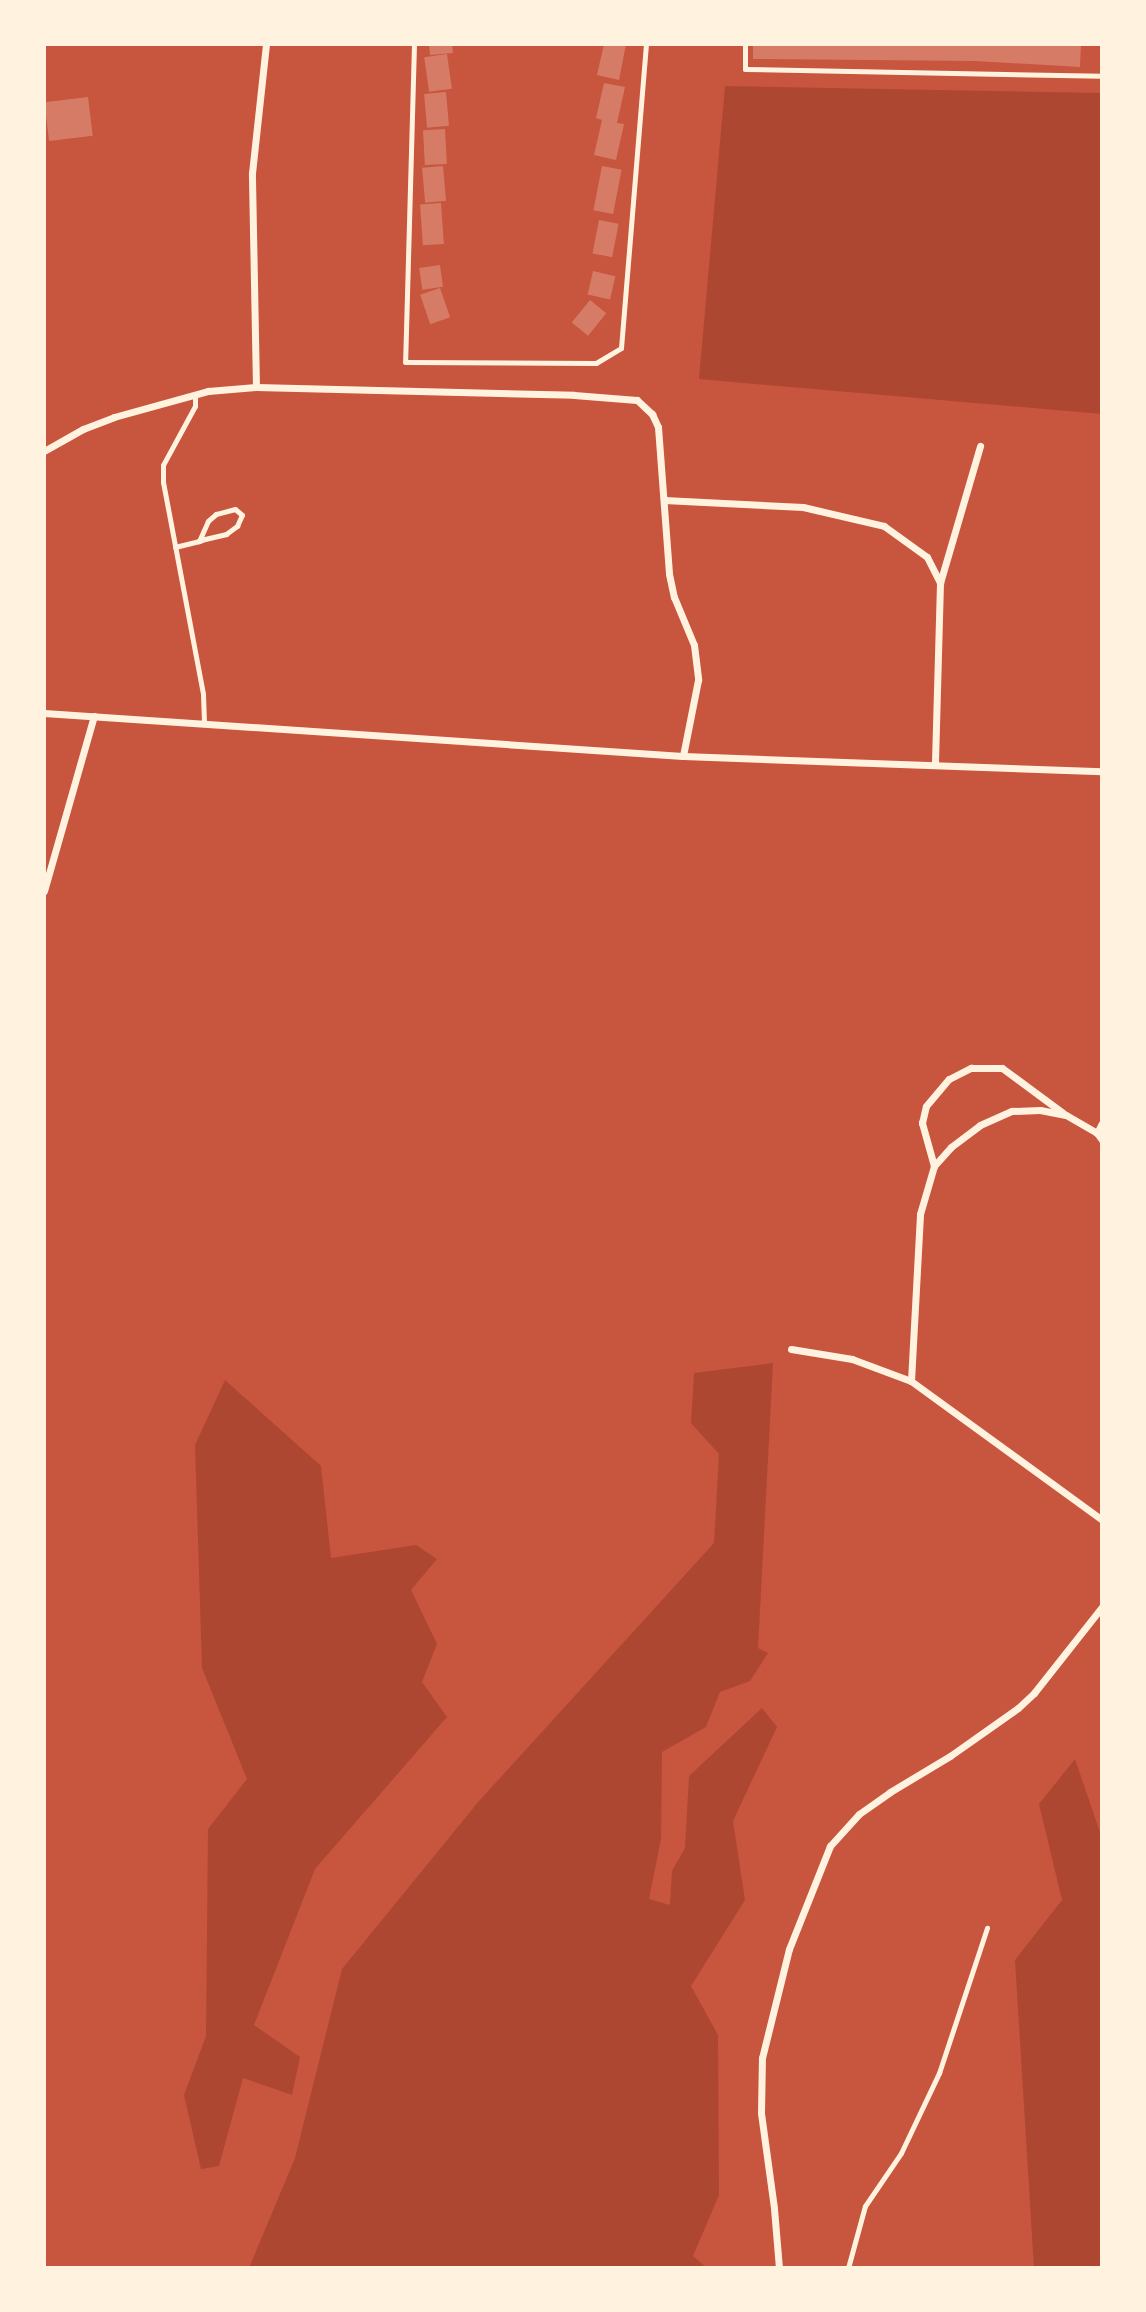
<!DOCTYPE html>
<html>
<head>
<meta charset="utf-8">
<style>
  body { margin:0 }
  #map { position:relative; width:1146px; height:2312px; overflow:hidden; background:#c8553d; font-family:"Nunito Sans",sans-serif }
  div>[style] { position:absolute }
  .green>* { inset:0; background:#ae4732 }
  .building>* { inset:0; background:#d67c66; transform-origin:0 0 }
  .service>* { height:5px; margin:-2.5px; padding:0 2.5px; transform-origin:2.5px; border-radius:2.5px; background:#fff3e0 }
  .minor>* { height:7px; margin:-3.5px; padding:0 3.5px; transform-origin:3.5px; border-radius:3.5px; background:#fff3e0 }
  span { translate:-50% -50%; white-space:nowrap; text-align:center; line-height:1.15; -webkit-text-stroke:7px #fff3e0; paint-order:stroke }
  .frame { position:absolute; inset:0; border:46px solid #fff3e0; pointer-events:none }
</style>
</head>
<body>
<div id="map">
  <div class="green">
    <div style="clip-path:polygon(725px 86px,1102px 93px,1102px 414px,699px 379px)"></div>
    <div style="clip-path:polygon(773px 1363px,758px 1648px,768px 1653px,750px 1681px,720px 1692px,706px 1727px,662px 1752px,661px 1839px,649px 1899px,670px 1905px,672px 1871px,685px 1848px,689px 1776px,762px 1708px,777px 1727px,733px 1821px,745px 1900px,691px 1986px,718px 2035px,719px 2195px,693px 2256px,707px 2268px,249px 2268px,295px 2158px,342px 1969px,479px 1801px,714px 1543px,719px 1454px,691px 1423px,694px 1373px)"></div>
    <div style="clip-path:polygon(225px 1380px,321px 1466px,331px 1558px,416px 1545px,437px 1559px,411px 1590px,437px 1644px,422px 1682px,447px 1717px,315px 1869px,254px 2025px,300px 2057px,292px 2095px,243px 2078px,219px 2166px,201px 2169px,184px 2095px,206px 2036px,208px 1829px,247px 1779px,202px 1668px,195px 1445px)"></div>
    <div style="clip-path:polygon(1075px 1759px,1102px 1838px,1102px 2268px,1034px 2268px,1015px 1960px,1062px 1900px,1039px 1804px)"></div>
  </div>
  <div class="building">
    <div style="clip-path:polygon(429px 44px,452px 44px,453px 53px,430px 55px)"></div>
    <div style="clip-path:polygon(604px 44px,626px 44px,619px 80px,597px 75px)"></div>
    <div style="clip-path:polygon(753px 44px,1037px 45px,1081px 44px,1080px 67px,975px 61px,753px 59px)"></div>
    <div style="left:447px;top:54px;width:35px;height:23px;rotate:82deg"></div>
    <div style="clip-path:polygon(604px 83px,625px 87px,617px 123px,624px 124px,616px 160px,594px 155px,602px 120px,596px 118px)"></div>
    <div style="left:446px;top:92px;width:34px;height:22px;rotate:85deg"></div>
    <div style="left:88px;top:97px;width:39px;height:44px;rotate:83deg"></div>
    <div style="left:445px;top:129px;width:35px;height:22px;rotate:87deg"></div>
    <div style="left:443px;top:166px;width:35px;height:21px;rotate:85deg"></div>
    <div style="left:602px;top:166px;width:20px;height:45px;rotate:11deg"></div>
    <div style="left:441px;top:203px;width:41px;height:21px;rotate:86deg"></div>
    <div style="left:599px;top:220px;width:20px;height:34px;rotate:11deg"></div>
    <div style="left:440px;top:265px;width:22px;height:21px;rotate:82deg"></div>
    <div style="left:593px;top:271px;width:23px;height:24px;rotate:13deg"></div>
    <div style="left:440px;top:288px;width:31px;height:21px;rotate:71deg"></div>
    <div style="left:590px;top:300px;width:21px;height:29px;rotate:39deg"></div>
  </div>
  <div class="service">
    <div style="left:414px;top:44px;width:318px;rotate:91.6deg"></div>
    <div style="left:405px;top:362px;width:191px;rotate:0.3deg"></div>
    <div style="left:596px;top:363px;width:29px;rotate:-31deg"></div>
    <div style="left:621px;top:348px;width:305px;rotate:-85.3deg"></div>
    <div style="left:745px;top:44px;width:25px;rotate:90deg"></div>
    <div style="left:745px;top:69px;width:357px;rotate:1.1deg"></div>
    <div style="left:195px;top:395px;width:11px;rotate:90deg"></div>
    <div style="left:195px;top:406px;width:67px;rotate:118.5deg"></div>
    <div style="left:163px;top:465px;width:17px;rotate:90deg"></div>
    <div style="left:163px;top:482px;width:216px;rotate:79.3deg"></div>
    <div style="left:203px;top:694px;width:30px;rotate:88deg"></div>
    <div style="left:175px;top:547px;width:25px;rotate:-14deg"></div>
    <div style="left:199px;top:541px;width:6px;rotate:-18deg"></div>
    <div style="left:205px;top:539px;width:22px;rotate:-13deg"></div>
    <div style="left:226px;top:534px;width:14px;rotate:-36deg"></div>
    <div style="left:237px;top:526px;width:12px;rotate:-66deg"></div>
    <div style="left:242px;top:515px;width:9px;rotate:-139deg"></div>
    <div style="left:235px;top:509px;width:20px;rotate:165deg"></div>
    <div style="left:216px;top:514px;width:11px;rotate:139deg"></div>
    <div style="left:208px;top:521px;width:22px;rotate:114deg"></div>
    <div style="left:848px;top:2268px;width:64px;rotate:-74.7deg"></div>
    <div style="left:865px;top:2206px;width:64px;rotate:-55.8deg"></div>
    <div style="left:901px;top:2153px;width:89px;rotate:-64.6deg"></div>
    <div style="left:939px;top:2073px;width:153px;rotate:-71.7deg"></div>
  </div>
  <div class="minor">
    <div style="left:256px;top:387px;width:318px;rotate:1.4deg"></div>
    <div style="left:574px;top:395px;width:63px;rotate:4.5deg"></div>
    <div style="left:637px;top:400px;width:21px;rotate:43deg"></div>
    <div style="left:652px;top:414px;width:14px;rotate:65deg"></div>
    <div style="left:658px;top:427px;width:147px;rotate:85.7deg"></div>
    <div style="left:669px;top:574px;width:24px;rotate:78deg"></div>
    <div style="left:674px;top:597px;width:52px;rotate:67.4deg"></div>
    <div style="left:694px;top:645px;width:35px;rotate:83deg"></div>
    <div style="left:698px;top:680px;width:77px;rotate:101.2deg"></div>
    <div style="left:44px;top:451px;width:45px;rotate:-29.4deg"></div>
    <div style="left:83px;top:429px;width:33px;rotate:-21deg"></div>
    <div style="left:114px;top:417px;width:98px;rotate:-15.5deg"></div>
    <div style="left:208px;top:391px;width:48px;rotate:-4.8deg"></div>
    <div style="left:256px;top:387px;width:214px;rotate:-91.1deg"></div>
    <div style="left:252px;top:173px;width:130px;rotate:-83.8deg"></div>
    <div style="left:664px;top:500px;width:139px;rotate:2.9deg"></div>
    <div style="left:803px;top:507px;width:83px;rotate:13.2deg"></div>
    <div style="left:884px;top:526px;width:53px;rotate:35.8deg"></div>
    <div style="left:927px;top:557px;width:29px;rotate:63deg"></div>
    <div style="left:940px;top:583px;width:182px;rotate:91.6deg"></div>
    <div style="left:940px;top:583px;width:143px;rotate:-73.7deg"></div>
    <div style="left:44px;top:713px;width:640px;rotate:3.85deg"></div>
    <div style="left:683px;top:756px;width:419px;rotate:2.1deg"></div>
    <div style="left:44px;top:891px;width:182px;rotate:-74.1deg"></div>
    <div style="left:1097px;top:1133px;width:11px;rotate:-63deg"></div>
    <div style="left:934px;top:1166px;width:45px;rotate:-105.6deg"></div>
    <div style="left:922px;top:1123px;width:17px;rotate:-77deg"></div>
    <div style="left:926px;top:1106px;width:35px;rotate:-50deg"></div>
    <div style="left:949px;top:1079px;width:25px;rotate:-27deg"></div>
    <div style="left:971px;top:1068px;width:31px"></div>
    <div style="left:1002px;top:1068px;width:76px;rotate:36.4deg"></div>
    <div style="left:791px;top:1349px;width:62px;rotate:9.3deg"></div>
    <div style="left:852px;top:1359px;width:63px;rotate:20.4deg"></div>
    <div style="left:911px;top:1381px;width:236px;rotate:36deg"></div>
    <div style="left:911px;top:1381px;width:167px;rotate:-86.9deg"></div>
    <div style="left:920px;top:1214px;width:50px;rotate:-73.7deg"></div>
    <div style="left:934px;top:1166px;width:25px;rotate:-48deg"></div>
    <div style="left:951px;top:1147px;width:36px;rotate:-37deg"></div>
    <div style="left:980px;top:1125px;width:35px;rotate:-24deg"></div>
    <div style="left:1012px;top:1111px;width:28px;rotate:-2deg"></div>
    <div style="left:1040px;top:1110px;width:26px;rotate:11deg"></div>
    <div style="left:1066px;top:1115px;width:36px;rotate:30deg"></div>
    <div style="left:1097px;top:1133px;width:9px;rotate:54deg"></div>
    <div style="left:779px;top:2268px;width:60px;rotate:-94.8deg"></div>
    <div style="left:774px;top:2208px;width:96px;rotate:-97.8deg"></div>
    <div style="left:761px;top:2113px;width:55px;rotate:-89deg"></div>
    <div style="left:762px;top:2058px;width:112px;rotate:-76.1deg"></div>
    <div style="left:789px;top:1949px;width:111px;rotate:-68.3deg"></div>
    <div style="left:830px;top:1846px;width:43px;rotate:-47.8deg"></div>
    <div style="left:859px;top:1814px;width:38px;rotate:-35deg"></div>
    <div style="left:890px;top:1792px;width:70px;rotate:-31deg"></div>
    <div style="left:950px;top:1756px;width:83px;rotate:-35.2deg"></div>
    <div style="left:1018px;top:1708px;width:22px;rotate:-43deg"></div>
    <div style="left:1034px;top:1693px;width:110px;rotate:-51.7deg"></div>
  </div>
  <div class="frame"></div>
</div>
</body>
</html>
